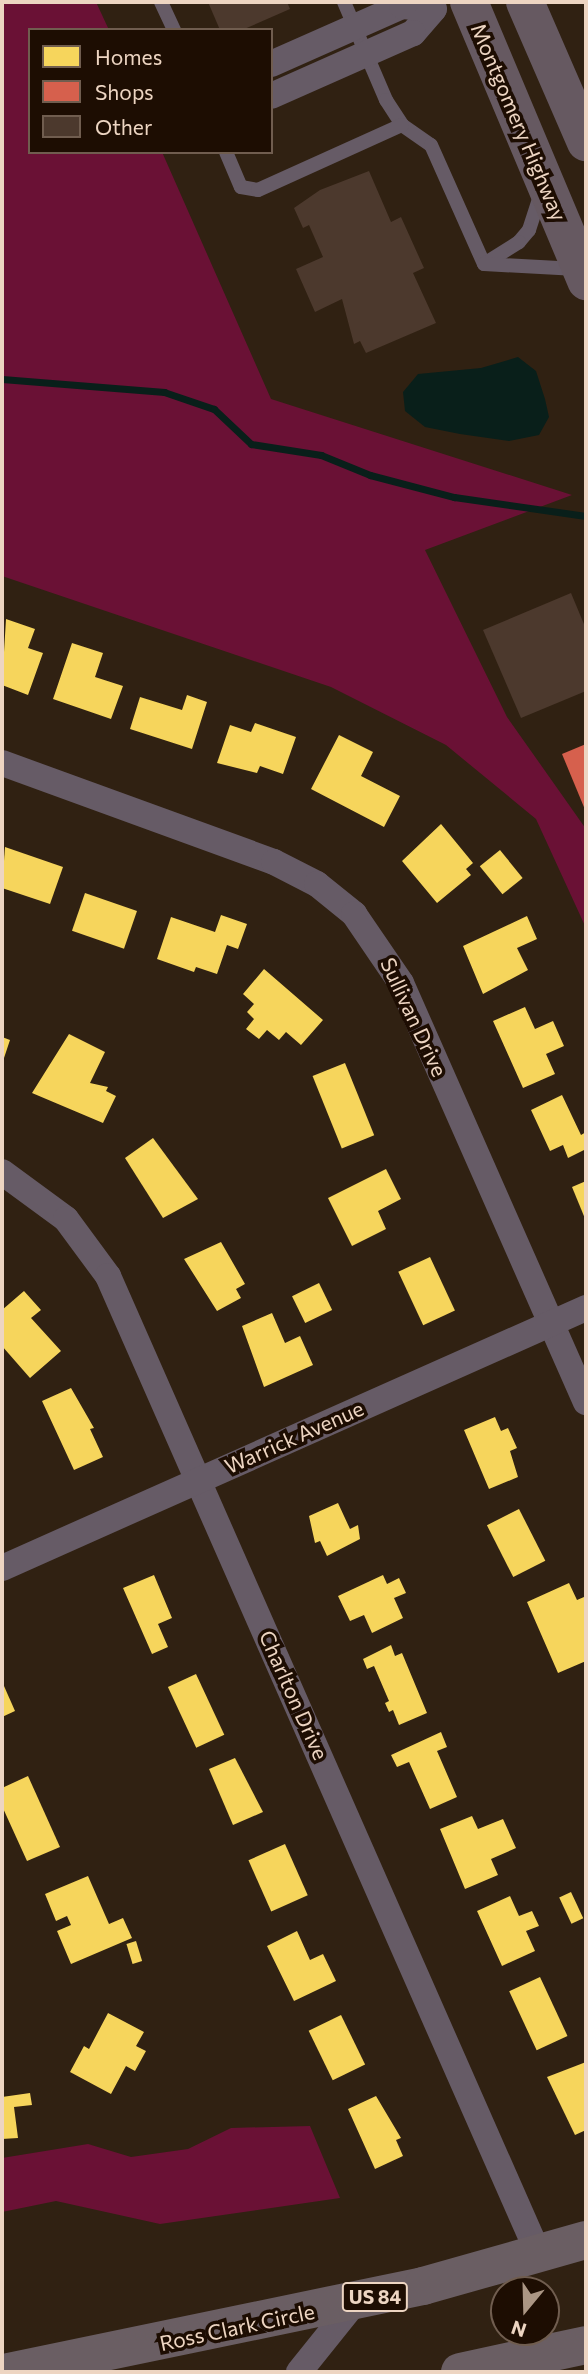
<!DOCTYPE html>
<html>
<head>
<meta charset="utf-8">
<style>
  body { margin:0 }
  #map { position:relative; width:588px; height:2374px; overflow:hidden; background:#302112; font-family:Commissioner,sans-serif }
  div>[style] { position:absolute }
  .green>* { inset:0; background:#6a1135 }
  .water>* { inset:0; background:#091f1a }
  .homes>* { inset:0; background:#f6d55c; transform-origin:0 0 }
  .shops>* { inset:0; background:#d6604d }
  .stream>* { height:7px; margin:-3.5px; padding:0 3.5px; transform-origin:3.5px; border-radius:3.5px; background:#091f1a }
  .building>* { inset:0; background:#4c392d }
  .lane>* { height:14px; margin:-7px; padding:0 7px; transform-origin:7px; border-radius:7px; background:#665b66 }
  .street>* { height:26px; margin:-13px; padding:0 13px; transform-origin:13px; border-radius:13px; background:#665b66 }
  .primary>* { height:38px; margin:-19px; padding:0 19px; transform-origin:19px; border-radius:19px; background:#665961 }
  .highway>* { height:38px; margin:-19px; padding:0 19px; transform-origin:19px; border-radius:19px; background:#6a5e63 }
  span { translate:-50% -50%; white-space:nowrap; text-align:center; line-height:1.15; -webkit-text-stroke:7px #1d0d02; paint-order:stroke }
  .shield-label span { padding:2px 5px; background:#1d0d02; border:2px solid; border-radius:5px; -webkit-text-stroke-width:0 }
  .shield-label { font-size:19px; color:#edd5c2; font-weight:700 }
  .street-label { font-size:21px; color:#edd5c2 }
  .frame { position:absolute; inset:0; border:4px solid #edd5c2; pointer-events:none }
  .legend { position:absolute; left:28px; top:28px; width:245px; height:126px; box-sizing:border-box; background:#1d0d02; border:2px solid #705d4f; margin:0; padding:9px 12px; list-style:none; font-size:21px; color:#edd5c2 }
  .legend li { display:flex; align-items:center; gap:14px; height:35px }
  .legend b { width:35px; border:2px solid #705d4f }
  .north { position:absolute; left:490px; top:2276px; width:70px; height:70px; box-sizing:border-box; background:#1d0d02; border:2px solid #705d4f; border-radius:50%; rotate:199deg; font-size:19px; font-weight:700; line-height:28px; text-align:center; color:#edd5c2 }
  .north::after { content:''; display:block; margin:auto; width:24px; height:32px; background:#ab9684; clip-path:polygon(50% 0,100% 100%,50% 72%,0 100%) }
</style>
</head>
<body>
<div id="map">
  <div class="green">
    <div style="clip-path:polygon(2px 2px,96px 2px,109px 30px,30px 30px,30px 152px,162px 152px,271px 399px,572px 495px,425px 550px,507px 717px,586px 829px,586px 928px,536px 819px,446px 745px,331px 687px,2px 576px)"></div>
    <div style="clip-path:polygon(310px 2126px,340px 2198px,160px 2224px,56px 2201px,2px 2212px,2px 2158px,88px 2144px,131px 2157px,188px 2149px,231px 2128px)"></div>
  </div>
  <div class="water">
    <div style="clip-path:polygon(518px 357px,536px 371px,545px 399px,549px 417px,539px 435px,509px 441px,460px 434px,425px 427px,405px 411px,403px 392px,418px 374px,481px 368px)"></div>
  </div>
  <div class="homes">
    <div style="clip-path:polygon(6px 619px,35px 629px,28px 648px,43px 653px,28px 695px,2px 685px)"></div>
    <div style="clip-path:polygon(72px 643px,103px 653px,95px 677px,123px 686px,111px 719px,53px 699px)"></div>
    <div style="clip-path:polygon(187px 695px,207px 702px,192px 749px,130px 729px,140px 697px,182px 710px)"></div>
    <div style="clip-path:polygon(255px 723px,296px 737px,283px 774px,260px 766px,257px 773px,217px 763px,230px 725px,251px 732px)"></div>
    <div style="clip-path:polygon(339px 735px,373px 752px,361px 776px,400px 796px,384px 827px,311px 789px)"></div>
    <div style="clip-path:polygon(441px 824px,473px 863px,466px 869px,471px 875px,437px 903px,402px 861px)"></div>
    <div style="clip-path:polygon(5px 847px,63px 867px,50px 904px,2px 888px)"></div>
    <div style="left:500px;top:850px;width:36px;height:26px;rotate:51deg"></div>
    <div style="left:85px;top:893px;width:55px;height:40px;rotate:19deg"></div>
    <div style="clip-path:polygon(221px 915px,247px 924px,238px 949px,227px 945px,217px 974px,196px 967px,194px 972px,157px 959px,171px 917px,215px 932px)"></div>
    <div style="clip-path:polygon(527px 916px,537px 939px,517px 948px,528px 970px,483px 994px,463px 946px)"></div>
    <div style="clip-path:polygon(264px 969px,323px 1020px,301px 1045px,286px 1032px,279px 1040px,267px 1030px,259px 1039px,246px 1029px,254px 1019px,247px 1012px,254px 1004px,243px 994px)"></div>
    <div style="clip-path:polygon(525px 1007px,535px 1029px,553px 1021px,564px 1046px,546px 1054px,555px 1074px,523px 1088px,493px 1021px)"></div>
    <div style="clip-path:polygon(69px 1034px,105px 1052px,90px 1083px,108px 1087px,106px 1091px,116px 1096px,103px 1123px,32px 1093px)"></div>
    <div style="clip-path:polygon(2px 1037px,10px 1040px,2px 1064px)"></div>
    <div style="left:345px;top:1063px;width:78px;height:35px;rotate:68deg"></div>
    <div style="clip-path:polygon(562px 1095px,581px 1135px,586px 1132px,586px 1149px,568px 1158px,563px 1145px,550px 1151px,531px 1110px)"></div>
    <div style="clip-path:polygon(153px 1138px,198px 1199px,163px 1218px,125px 1158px)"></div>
    <div style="clip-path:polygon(386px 1169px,401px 1199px,378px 1211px,386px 1229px,352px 1246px,328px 1198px)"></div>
    <div style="clip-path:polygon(586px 1181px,586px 1221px,572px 1187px)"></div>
    <div style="clip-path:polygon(221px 1242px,245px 1284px,236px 1289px,241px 1298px,217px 1311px,184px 1259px)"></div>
    <div style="left:430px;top:1257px;width:59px;height:35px;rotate:65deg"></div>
    <div style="left:319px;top:1283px;width:30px;height:30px;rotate:64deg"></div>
    <div style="clip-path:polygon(24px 1291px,41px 1310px,31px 1318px,61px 1351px,30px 1378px,2px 1346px,2px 1310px)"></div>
    <div style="clip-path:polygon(272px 1313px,285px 1343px,300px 1336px,313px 1365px,264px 1387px,242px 1326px)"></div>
    <div style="clip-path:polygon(71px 1388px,94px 1428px,90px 1429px,103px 1457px,74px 1470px,42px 1401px)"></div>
    <div style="clip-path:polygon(495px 1417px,501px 1431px,508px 1428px,517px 1448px,510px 1451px,518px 1477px,489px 1489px,464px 1430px)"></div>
    <div style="clip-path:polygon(338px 1503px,350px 1529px,358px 1525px,360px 1539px,327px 1556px,320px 1541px,315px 1543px,309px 1516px)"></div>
    <div style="left:519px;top:1509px;width:58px;height:36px;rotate:63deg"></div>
    <div style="clip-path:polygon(154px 1575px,172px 1618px,158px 1624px,168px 1647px,152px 1654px,123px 1588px)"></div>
    <div style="clip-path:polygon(383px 1575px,387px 1584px,399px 1578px,406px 1593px,394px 1598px,403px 1618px,372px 1633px,364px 1615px,350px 1621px,338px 1596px)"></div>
    <div style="clip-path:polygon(569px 1583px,577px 1600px,584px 1597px,586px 1603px,586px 1661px,558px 1673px,527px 1602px)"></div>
    <div style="clip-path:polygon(391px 1645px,395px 1656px,402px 1653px,427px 1713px,399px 1725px,393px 1710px,389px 1712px,385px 1703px,389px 1701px,374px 1666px,367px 1669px,363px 1659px)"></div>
    <div style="left:196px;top:1674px;width:67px;height:31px;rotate:65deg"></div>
    <div style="clip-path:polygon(4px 1686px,15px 1711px,2px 1717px,2px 1688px)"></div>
    <div style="clip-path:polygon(441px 1732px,447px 1747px,437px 1751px,457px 1797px,430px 1809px,409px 1762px,397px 1767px,391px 1755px)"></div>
    <div style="clip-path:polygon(235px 1758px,263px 1812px,233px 1825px,209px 1769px)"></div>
    <div style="clip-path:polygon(28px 1776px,60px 1847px,27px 1861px,2px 1806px,2px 1788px)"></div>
    <div style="clip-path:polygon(472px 1816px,478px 1829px,503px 1819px,516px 1848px,491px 1859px,498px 1875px,465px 1889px,440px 1829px)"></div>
    <div style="left:285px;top:1844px;width:56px;height:40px;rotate:66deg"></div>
    <div style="clip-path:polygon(88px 1876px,109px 1924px,123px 1918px,132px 1938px,71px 1964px,57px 1931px,71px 1925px,67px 1916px,56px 1921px,45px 1894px)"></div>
    <div style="left:571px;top:1892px;width:29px;height:13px;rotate:65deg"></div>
    <div style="clip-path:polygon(510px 1896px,519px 1916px,532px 1911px,539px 1926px,526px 1931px,535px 1951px,502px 1966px,477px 1911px)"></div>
    <div style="clip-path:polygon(297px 1931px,310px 1960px,323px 1954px,336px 1981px,294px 2001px,267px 1946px)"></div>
    <div style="left:136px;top:1941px;width:21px;height:10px;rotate:73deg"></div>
    <div style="left:540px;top:1977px;width:65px;height:34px;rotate:65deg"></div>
    <div style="clip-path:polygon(108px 2013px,144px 2032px,136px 2046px,146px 2051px,135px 2071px,126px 2066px,111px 2094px,70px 2072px,84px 2046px,89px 2049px)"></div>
    <div style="left:341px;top:2015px;width:55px;height:36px;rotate:64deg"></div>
    <div style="clip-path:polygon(586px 2062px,586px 2130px,575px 2135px,547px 2077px)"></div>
    <div style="clip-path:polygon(30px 2093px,32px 2105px,14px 2107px,18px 2138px,2px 2139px,2px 2097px)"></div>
    <div style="clip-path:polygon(376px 2096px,401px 2138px,396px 2140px,403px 2156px,375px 2169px,348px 2109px)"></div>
  </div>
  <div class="shops">
    <div style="clip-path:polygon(586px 744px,586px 812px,562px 754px)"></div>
  </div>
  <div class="stream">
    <div style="left:2px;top:379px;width:163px;rotate:4.6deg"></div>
    <div style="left:164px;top:392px;width:53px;rotate:18.8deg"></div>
    <div style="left:214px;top:409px;width:51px;rotate:43.4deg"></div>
    <div style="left:251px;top:444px;width:71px;rotate:8.9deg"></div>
    <div style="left:321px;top:455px;width:53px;rotate:22.2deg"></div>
    <div style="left:370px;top:475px;width:87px;rotate:14.7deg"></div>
    <div style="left:454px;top:497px;width:133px;rotate:8.2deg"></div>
  </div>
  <div class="building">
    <div style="clip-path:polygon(208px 2px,287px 2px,290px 9px,242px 30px,220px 30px)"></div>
    <div style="clip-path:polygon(369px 171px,391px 222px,401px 217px,424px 268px,413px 273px,436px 323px,366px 353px,360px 341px,354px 344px,342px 299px,315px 312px,296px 269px,323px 257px,309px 225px,303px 228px,294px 208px,320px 190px)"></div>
    <div style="clip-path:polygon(571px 593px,586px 629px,586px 691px,521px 718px,483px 630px)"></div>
  </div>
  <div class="lane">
    <div style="left:161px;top:2px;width:31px;rotate:65deg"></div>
    <div style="left:344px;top:2px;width:107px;rotate:66.8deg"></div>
    <div style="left:386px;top:100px;width:30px;rotate:57deg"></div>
    <div style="left:402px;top:125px;width:35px;rotate:35deg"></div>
    <div style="left:431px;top:145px;width:130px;rotate:66deg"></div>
    <div style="left:226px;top:152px;width:38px;rotate:67deg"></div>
    <div style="left:241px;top:187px;width:17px;rotate:10deg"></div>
    <div style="left:258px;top:190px;width:158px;rotate:-24.3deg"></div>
    <div style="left:541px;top:193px;width:39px;rotate:108deg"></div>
    <div style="left:529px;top:230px;width:16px;rotate:130deg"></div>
    <div style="left:519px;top:242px;width:41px;rotate:147.8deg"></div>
    <div style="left:484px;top:264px;width:93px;rotate:3.1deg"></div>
  </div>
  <div class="street">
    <div style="left:271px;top:64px;width:143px;rotate:-23.9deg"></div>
    <div style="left:402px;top:6px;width:32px;rotate:5deg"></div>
    <div style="left:434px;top:9px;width:32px;rotate:131deg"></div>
    <div style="left:413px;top:33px;width:155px;rotate:156.1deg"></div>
    <div style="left:2px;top:763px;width:289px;rotate:20deg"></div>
    <div style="left:274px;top:862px;width:48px;rotate:27.1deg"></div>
    <div style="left:317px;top:884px;width:48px;rotate:39deg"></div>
    <div style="left:354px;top:914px;width:83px;rotate:55.7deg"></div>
    <div style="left:401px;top:983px;width:458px;rotate:66.2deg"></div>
    <div style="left:2px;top:1172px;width:79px;rotate:36.3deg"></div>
    <div style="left:66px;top:1219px;width:71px;rotate:53.6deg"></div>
    <div style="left:108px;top:1276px;width:1067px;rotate:66.24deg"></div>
    <div style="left:2px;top:1568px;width:639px;rotate:-24deg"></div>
    <div style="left:299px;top:2372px;width:90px;rotate:-51.3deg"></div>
  </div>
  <div class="primary">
    <div style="left:469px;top:2px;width:303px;rotate:67.2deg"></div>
    <div style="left:525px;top:2px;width:153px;rotate:66.5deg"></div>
  </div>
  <div class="highway">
    <div style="left:8px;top:2372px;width:424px;rotate:-11.7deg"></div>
    <div style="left:423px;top:2286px;width:169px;rotate:-15.8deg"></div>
    <div style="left:460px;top:2372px;width:129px;rotate:-12.1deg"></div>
  </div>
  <div class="shield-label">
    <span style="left:375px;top:2297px">US 84</span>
  </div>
  <div class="street-label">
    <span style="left:519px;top:122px;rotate:67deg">Montgomery Highway</span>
    <span style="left:414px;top:1017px;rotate:65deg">Sullivan Drive</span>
    <span style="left:294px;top:1437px;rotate:-24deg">Warrick Avenue</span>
    <span style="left:294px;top:1695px;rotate:66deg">Charlton Drive</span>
    <span style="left:237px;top:2327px;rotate:-12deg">Ross Clark Circle</span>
  </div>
  <div class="frame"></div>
  <ul class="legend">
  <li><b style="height:19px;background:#f6d55c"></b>Homes</li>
  <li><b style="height:19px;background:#d6604d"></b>Shops</li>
  <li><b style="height:19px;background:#4c392d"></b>Other</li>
  </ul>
  <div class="north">N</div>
</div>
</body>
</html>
